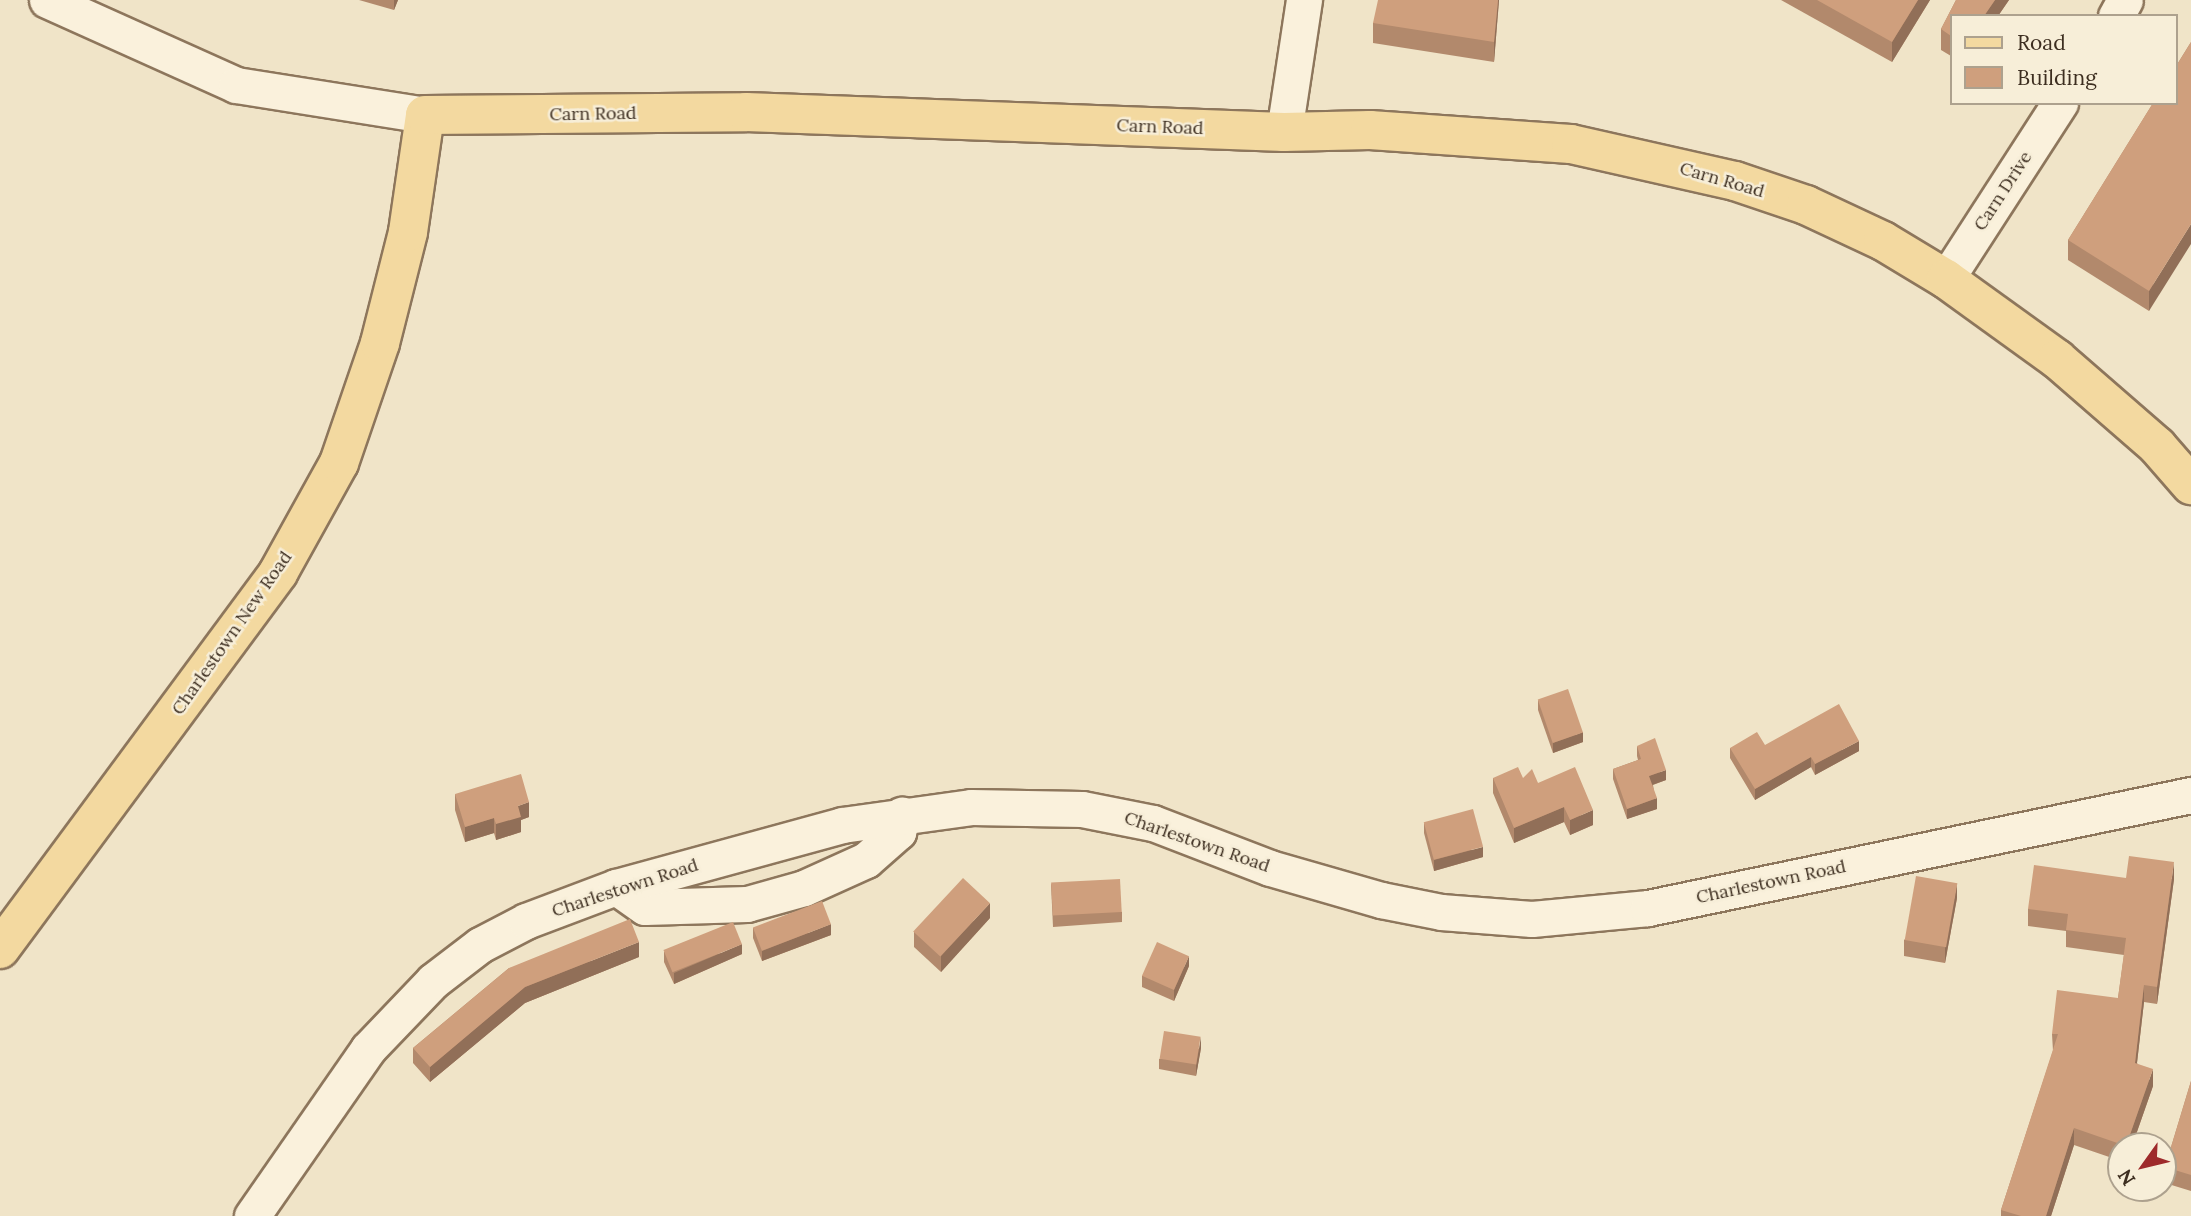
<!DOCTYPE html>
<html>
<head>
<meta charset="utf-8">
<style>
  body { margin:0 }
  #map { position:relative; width:2191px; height:1216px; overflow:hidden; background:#f0e4c8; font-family:Lora,serif }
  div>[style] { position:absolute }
  .roads { filter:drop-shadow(2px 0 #8d765c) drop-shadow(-2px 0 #8d765c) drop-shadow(0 2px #8d765c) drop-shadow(0 -2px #8d765c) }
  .minor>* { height:35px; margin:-17.5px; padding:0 17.5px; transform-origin:17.5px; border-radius:17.5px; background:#faf1dc }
  .major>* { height:38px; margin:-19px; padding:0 19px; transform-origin:19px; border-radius:19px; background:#f3d9a0 }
  .wall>* { inset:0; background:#b2896c }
  .shaded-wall>* { inset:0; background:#916f58 }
  .building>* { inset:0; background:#cf9f7d; transform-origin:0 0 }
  span { translate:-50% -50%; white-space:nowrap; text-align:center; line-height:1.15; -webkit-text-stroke:5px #f7eed8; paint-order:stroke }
  .street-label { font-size:18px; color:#3d2e20 }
  .legend { position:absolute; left:1950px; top:14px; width:228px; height:91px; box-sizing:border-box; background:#f7eed8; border:2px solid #ada18e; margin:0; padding:9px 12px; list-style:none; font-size:21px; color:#3d2e20 }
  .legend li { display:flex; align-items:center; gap:14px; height:35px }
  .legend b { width:35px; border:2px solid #ada18e }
  .north { position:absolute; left:2107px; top:1132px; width:70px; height:70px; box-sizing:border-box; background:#f7eed8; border:2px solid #ada18e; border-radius:50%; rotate:236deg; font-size:19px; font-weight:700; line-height:28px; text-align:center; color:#3d2e20 }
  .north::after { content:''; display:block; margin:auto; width:24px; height:32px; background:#9e2a2b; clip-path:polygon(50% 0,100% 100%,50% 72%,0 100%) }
</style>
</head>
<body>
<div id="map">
  <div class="roads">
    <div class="minor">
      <div style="left:47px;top:0;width:207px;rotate:24.2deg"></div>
      <div style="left:236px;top:85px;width:191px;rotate:9deg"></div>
      <div style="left:2116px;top:16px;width:18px;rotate:-61deg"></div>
      <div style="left:1284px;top:132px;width:134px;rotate:-81.4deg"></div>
      <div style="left:1946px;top:279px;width:210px;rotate:-57.1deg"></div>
      <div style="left:616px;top:887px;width:35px;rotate:35deg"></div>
      <div style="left:645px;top:907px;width:102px;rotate:-1.7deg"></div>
      <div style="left:747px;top:904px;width:59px;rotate:-15.7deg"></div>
      <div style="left:804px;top:888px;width:68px;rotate:-24.3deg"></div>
      <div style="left:866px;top:860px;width:43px;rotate:-41.2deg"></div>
      <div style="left:898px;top:832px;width:18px;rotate:-77deg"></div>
      <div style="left:252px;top:1216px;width:203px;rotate:-55.2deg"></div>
      <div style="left:368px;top:1049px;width:94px;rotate:-46.3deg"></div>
      <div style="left:433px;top:981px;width:59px;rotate:-37.5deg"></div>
      <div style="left:480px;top:945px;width:52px;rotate:-27.6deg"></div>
      <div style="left:526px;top:921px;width:96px;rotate:-20.7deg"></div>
      <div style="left:616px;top:887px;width:234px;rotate:-15.3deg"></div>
      <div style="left:842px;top:825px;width:130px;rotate:-7.9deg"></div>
      <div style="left:971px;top:807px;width:111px;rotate:1deg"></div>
      <div style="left:1082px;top:809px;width:72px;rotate:11.2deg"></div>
      <div style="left:1153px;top:823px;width:125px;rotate:21deg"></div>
      <div style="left:1270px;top:868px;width:116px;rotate:16.1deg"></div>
      <div style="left:1381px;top:900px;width:61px;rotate:11.3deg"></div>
      <div style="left:1441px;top:912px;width:91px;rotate:4.4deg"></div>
      <div style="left:1532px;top:919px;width:117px;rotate:-5.4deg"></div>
      <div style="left:1648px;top:908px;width:555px;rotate:-11.76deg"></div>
    </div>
    <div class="major">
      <div style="left:0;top:949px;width:468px;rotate:-53.5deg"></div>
      <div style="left:278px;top:573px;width:126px;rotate:-61deg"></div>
      <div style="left:339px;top:463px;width:127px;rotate:-71.1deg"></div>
      <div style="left:380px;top:343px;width:114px;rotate:-75.8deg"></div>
      <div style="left:408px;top:232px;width:118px;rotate:-81.7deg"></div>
      <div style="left:425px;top:115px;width:321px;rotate:-0.5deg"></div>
      <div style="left:746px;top:112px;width:538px;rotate:2.13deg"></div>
      <div style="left:1284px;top:132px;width:86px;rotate:-1.3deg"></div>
      <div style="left:1370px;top:130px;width:201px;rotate:4deg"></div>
      <div style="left:1571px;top:144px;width:168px;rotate:12.7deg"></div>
      <div style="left:1735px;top:181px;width:75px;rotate:18.7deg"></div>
      <div style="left:1806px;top:205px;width:85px;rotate:25.1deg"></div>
      <div style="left:1883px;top:241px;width:74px;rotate:31.1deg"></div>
      <div style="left:1946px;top:279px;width:137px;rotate:35.8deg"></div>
      <div style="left:2057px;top:359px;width:133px;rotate:41deg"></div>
      <div style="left:2157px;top:446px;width:52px;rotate:48.9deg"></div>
    </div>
  </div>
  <div class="wall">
    <div style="clip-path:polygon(359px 0,398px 0,394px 10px)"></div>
    <div style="clip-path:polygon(1499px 0,1494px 62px,1373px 43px,1373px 23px)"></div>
    <div style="clip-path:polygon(1781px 0,1930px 0,1892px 62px)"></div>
    <div style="clip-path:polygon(1956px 0,2009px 0,1998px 16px,1951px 16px,1951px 56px,1941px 50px,1941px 29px)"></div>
    <div style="clip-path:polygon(2191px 42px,2149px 311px,2068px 260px,2068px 240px)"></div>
    <div style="clip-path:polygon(1538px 700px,1583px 742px,1553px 753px,1538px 710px)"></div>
    <div style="clip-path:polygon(1765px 745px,1859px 751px,1815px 775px,1811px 767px,1755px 800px,1730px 758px,1730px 748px)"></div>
    <div style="clip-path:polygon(1637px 746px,1666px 780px,1653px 785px,1657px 809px,1627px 819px,1613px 779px,1613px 769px,1638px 760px,1637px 756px)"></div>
    <div style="clip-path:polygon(1493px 778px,1523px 778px,1538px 783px,1593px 825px,1570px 835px,1564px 822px,1514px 843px,1493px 793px)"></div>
    <div style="clip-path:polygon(455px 794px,529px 817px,521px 820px,521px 832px,496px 840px,494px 833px,465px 842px,455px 810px)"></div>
    <div style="clip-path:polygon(1424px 823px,1483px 857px,1434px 871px,1424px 833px)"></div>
    <div style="clip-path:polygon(2126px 878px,2174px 879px,2157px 1004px,2144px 1002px,2137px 1063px,2153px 1086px,2132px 1146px,2121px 1146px,2121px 1161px,2074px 1145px,2051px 1216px,2001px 1216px,2001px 1210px,2053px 1051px,2052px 1034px,2118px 998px,2124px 955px,2066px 947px,2066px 931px,2028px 926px,2028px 909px)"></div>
    <div style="clip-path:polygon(1051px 884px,1122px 912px,1122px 922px,1053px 927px)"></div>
    <div style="clip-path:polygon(1957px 898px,1945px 963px,1904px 956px,1904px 940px)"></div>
    <div style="clip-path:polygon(990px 918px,941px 972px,914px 947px,914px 932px)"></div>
    <div style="clip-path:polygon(753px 928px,831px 935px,762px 961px,753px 938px)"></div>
    <div style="clip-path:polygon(664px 952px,742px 954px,674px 984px,664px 962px)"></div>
    <div style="clip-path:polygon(639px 957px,525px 1003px,430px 1082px,413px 1063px,413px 1048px,509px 968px)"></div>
    <div style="clip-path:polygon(1189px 966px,1174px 1001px,1142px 987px,1142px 976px)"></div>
    <div style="clip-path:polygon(1201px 1048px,1196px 1076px,1159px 1069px,1159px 1059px)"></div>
    <div style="clip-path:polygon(2191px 1081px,2191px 1191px,2165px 1183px,2165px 1167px)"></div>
  </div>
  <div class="shaded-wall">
    <div style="clip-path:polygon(394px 0,398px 0,394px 10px)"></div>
    <div style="clip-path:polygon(1498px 0,1499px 0,1494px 62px,1494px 42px)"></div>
    <div style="clip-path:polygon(1918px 0,1930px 0,1892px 62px,1892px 42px)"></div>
    <div style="clip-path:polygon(1995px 0,2009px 0,1998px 16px,1984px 16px)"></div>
    <div style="clip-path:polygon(2191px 224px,2191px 244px,2149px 311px,2149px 291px)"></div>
    <div style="clip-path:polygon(1583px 732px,1583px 742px,1553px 753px,1553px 743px)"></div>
    <div style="clip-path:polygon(1859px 741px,1859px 751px,1815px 775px,1815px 764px)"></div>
    <div style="clip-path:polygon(1811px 757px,1811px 767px,1755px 800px,1755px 789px)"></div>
    <div style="clip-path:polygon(1666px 770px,1666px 780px,1649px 786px,1649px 776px)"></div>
    <div style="clip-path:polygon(1657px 798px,1657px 809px,1627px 819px,1627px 809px)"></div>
    <div style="clip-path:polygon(529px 802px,529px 817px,521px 820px,521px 832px,496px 840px,496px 824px,518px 806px)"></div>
    <div style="clip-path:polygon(1564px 807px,1564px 822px,1514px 843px,1514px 828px)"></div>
    <div style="clip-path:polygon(1593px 810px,1593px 825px,1570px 835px,1570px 820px)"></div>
    <div style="clip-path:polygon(494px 818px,494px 833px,465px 842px,465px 827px)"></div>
    <div style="clip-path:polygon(1483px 847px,1483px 857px,1434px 871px,1434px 860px)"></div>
    <div style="clip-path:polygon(2174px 862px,2174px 879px,2157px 1004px,2157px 987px)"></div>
    <div style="clip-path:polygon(1957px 883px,1957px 898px,1945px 963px,1945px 948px)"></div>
    <div style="clip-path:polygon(990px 903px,990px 918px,941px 972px,941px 956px)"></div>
    <div style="clip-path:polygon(831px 924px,831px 935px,762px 961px,762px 951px)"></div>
    <div style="clip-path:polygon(639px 942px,639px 957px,525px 1003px,430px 1082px,430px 1067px,525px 987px)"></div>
    <div style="clip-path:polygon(742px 944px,742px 954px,674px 984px,674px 973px)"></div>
    <div style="clip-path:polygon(1189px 956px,1189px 966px,1174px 1001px,1174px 990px)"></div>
    <div style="clip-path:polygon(2144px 985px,2144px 1002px,2135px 1080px,2135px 1063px)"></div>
    <div style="clip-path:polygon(1201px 1037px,1201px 1048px,1196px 1076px,1196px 1066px)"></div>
    <div style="clip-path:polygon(2153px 1069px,2153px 1086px,2132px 1146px,2126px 1146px)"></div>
    <div style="clip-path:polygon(2074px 1128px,2074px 1145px,2051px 1216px,2046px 1216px)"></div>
  </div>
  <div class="building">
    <div style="clip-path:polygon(1378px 0,1498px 0,1494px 42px,1373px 23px)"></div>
    <div style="clip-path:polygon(1817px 0,1918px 0,1892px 42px)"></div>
    <div style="clip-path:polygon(1956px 0,1995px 0,1984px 16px,1951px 16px,1951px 36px,1941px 29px)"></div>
    <div style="clip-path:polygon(2191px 42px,2191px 224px,2149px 291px,2068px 240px,2153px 103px,2175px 103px,2175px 68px)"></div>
    <div style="left:1568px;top:689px;width:46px;height:32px;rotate:71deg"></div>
    <div style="clip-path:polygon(1839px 704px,1859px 741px,1815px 764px,1811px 757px,1755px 789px,1730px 748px,1757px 732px,1765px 745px)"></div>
    <div style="clip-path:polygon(1655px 738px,1666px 770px,1649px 776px,1657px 798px,1627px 809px,1613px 769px,1641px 759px,1637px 746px)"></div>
    <div style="clip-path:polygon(1518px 767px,1523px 778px,1532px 769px,1538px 783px,1575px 767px,1593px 810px,1570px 820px,1564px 807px,1514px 828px,1493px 778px)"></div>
    <div style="clip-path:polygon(521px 774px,529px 802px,518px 806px,521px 817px,496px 824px,494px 818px,465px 827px,455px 794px)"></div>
    <div style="left:1473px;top:809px;width:39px;height:51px;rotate:75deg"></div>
    <div style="clip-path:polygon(2129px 856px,2174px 862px,2157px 987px,2144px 985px,2135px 1063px,2153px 1069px,2126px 1146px,2074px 1128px,2046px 1216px,2021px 1216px,2001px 1210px,2058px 1034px,2052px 1034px,2057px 990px,2118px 998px,2126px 938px,2066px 930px,2068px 914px,2028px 909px,2034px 865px,2126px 878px)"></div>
    <div style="left:1916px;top:876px;width:42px;height:65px;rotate:10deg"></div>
    <div style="left:963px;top:878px;width:37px;height:73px;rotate:43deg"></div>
    <div style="left:1120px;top:879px;width:33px;height:69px;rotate:87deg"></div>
    <div style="left:822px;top:901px;width:25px;height:74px;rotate:69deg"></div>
    <div style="clip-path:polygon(630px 919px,639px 942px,525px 987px,430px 1067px,413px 1048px,509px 968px)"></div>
    <div style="left:733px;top:922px;width:24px;height:75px;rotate:68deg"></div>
    <div style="left:1157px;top:942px;width:35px;height:37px;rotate:24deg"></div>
    <div style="left:1164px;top:1031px;width:37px;height:28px;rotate:9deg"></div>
    <div style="clip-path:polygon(2191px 1081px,2191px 1175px,2165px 1167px)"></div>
  </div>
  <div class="street-label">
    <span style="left:593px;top:114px;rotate:-1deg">Carn Road</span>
    <span style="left:1160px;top:127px;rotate:2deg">Carn Road</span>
    <span style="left:1722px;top:180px;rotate:16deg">Carn Road</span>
    <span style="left:2003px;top:191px;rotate:-57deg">Carn Drive</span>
    <span style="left:232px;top:633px;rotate:-55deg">Charlestown New Road</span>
    <span style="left:1197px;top:842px;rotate:19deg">Charlestown Road</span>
    <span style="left:1771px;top:882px;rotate:-12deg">Charlestown Road</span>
    <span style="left:625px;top:888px;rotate:-18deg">Charlestown Road</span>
  </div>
  <ul class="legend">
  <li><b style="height:9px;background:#f3d9a0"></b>Road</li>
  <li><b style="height:19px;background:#cf9f7d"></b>Building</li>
  </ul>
  <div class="north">N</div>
</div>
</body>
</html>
